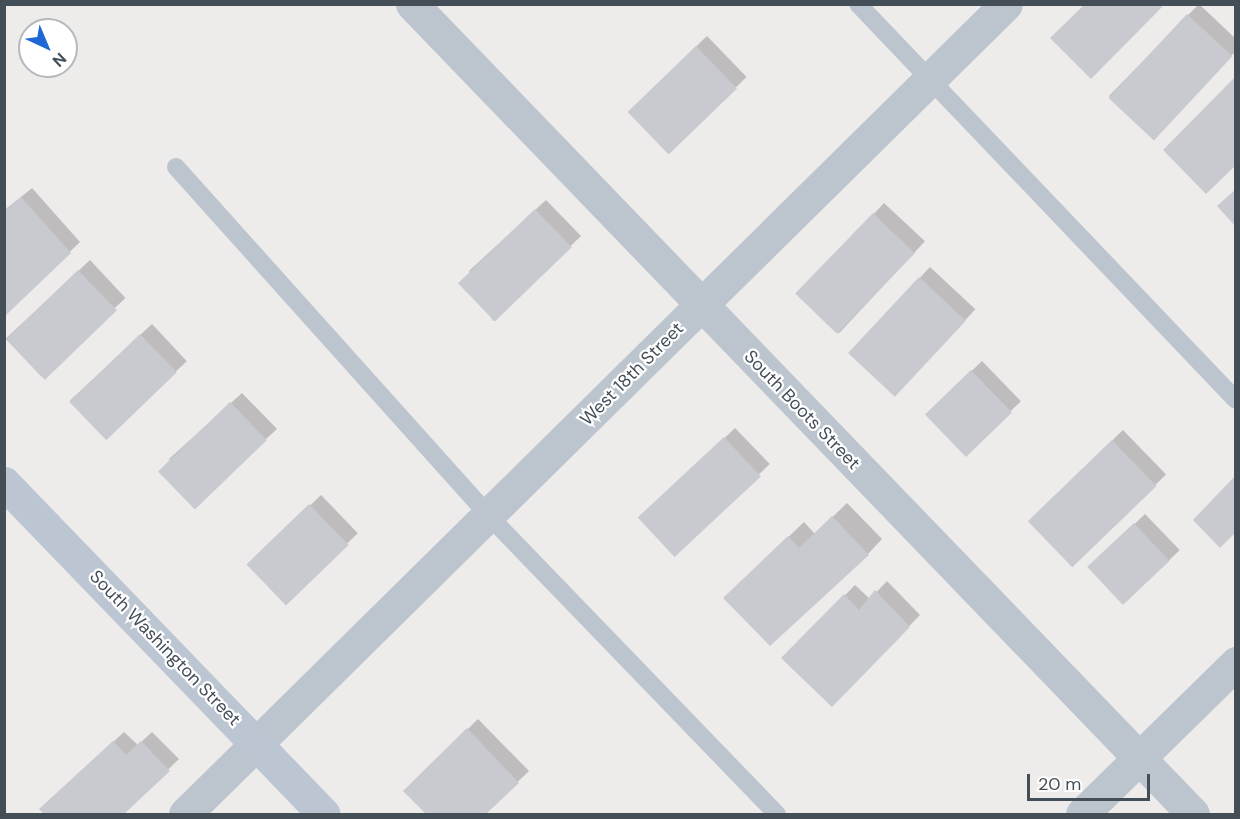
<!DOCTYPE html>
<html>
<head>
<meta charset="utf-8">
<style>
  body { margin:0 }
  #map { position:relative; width:1240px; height:819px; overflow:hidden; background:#eeebeb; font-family:"DM Sans",sans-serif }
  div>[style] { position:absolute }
  .shadow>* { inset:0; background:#0003; transform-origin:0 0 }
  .building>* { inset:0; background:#c8cad0; transform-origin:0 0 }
  .lane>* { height:18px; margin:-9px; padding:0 9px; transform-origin:9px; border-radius:9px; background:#bcc5cd }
  .street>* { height:33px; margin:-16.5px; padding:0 16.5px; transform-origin:16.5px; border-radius:16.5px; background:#bcc5cd }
  .secondary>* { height:33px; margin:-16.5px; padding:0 16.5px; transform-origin:16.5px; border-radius:16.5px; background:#bcc6d2 }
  span { translate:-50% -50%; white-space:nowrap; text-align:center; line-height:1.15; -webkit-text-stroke:4.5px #fff; paint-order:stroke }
  .street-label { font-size:18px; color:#444e57 }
  .frame { position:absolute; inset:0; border:6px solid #444e57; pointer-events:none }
  .north { position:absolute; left:18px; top:18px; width:60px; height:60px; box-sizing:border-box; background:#fff; border:2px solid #b4b8bc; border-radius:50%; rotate:136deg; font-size:16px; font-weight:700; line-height:24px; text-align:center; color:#444e57 }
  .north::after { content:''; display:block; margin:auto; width:21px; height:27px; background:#1f67d4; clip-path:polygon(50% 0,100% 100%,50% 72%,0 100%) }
  .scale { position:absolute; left:1027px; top:774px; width:123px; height:27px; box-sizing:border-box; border:3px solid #444e57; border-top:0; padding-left:8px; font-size:18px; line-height:21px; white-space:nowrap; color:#444e57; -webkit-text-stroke:4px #fff; paint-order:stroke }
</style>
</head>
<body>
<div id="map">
  <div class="shadow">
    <div style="clip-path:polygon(1199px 4px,1236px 39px,1236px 51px,1152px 136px,1109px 96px)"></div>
    <div style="left:707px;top:36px;width:57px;height:108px;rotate:46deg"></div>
    <div style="clip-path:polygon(32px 188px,80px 242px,4px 315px,4px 211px)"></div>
    <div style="clip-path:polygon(546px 200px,581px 236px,493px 321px,469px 271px)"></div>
    <div style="left:884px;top:203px;width:56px;height:126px;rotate:43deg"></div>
    <div style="left:90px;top:260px;width:52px;height:115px;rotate:47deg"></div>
    <div style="left:930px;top:267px;width:62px;height:117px;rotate:43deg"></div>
    <div style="left:152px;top:324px;width:51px;height:112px;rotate:47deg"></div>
    <div style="left:982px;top:361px;width:56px;height:77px;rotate:46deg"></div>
    <div style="clip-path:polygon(242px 393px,277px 429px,266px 439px,168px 460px)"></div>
    <div style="left:735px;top:428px;width:50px;height:131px;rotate:46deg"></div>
    <div style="left:1123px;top:430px;width:62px;height:131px;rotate:46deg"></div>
    <div style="clip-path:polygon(1236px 478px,1236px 531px,1195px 520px)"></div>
    <div style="left:321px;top:495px;width:53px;height:100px;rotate:46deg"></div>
    <div style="clip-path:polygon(847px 503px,882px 539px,868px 554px,725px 598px,804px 522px,815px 534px)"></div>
    <div style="left:1145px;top:514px;width:50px;height:77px;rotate:46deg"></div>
    <div style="clip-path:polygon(887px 581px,920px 615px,832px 705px,783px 658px,855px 585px,870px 599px)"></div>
    <div style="clip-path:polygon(478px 719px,529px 771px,484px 814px,428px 814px,405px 791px)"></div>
    <div style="clip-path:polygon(124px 732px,138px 745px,152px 732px,179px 759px,122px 814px,46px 814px,41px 809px)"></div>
  </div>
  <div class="building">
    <div style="clip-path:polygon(1085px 4px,1165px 4px,1091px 79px,1050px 38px)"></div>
    <div style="left:1187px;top:14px;width:62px;height:115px;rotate:43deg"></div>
    <div style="left:696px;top:46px;width:59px;height:95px;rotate:46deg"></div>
    <div style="clip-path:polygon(1236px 76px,1236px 165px,1206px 194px,1163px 150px)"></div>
    <div style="clip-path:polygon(1236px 189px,1236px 227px,1217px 206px)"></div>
    <div style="clip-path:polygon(21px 197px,71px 253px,4px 317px,4px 210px)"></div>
    <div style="left:535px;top:209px;width:53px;height:107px;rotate:46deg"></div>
    <div style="left:873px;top:213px;width:58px;height:112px;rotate:44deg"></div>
    <div style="left:78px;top:270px;width:56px;height:100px;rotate:46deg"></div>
    <div style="left:919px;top:277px;width:64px;height:104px;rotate:43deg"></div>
    <div style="left:140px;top:334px;width:53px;height:98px;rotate:46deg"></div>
    <div style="left:971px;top:370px;width:59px;height:64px;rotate:46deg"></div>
    <div style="left:230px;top:402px;width:53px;height:100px;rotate:46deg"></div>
    <div style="left:724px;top:437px;width:54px;height:118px;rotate:47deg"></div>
    <div style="left:1112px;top:440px;width:64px;height:117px;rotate:46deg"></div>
    <div style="clip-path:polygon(1234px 477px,1236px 532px,1220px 548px,1193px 520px)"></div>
    <div style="left:309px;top:504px;width:57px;height:87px;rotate:46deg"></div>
    <div style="clip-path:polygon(832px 516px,869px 555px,770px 646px,723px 598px,788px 536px,799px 548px)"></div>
    <div style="left:1134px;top:523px;width:52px;height:64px;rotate:47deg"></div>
    <div style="clip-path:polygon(875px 590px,910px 627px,832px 707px,781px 658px,844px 594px,859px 610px)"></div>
    <div style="clip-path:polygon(467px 728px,519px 783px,486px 814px,426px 814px,403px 791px)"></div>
    <div style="clip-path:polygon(113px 741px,126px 755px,141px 741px,170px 771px,124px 814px,44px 814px,39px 809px)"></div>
  </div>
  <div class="lane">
    <div style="left:858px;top:4px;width:547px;rotate:46.33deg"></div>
    <div style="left:176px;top:167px;width:467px;rotate:48.1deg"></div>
    <div style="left:488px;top:515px;width:416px;rotate:46deg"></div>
  </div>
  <div class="street">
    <div style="left:412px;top:4px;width:1125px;rotate:46.04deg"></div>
    <div style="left:185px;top:814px;width:1153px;rotate:-44.61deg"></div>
    <div style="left:1082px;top:814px;width:216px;rotate:-44.4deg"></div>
  </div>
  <div class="secondary">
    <div style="left:4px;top:483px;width:460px;rotate:46deg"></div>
  </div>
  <div class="street-label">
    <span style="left:632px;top:374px;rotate:-45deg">West 18th Street</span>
    <span style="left:802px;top:410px;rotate:46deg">South Boots Street</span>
    <span style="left:165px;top:648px;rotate:46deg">South Washington Street</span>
  </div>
  <div class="frame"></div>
  <div class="north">N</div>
  <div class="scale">20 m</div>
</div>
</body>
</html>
